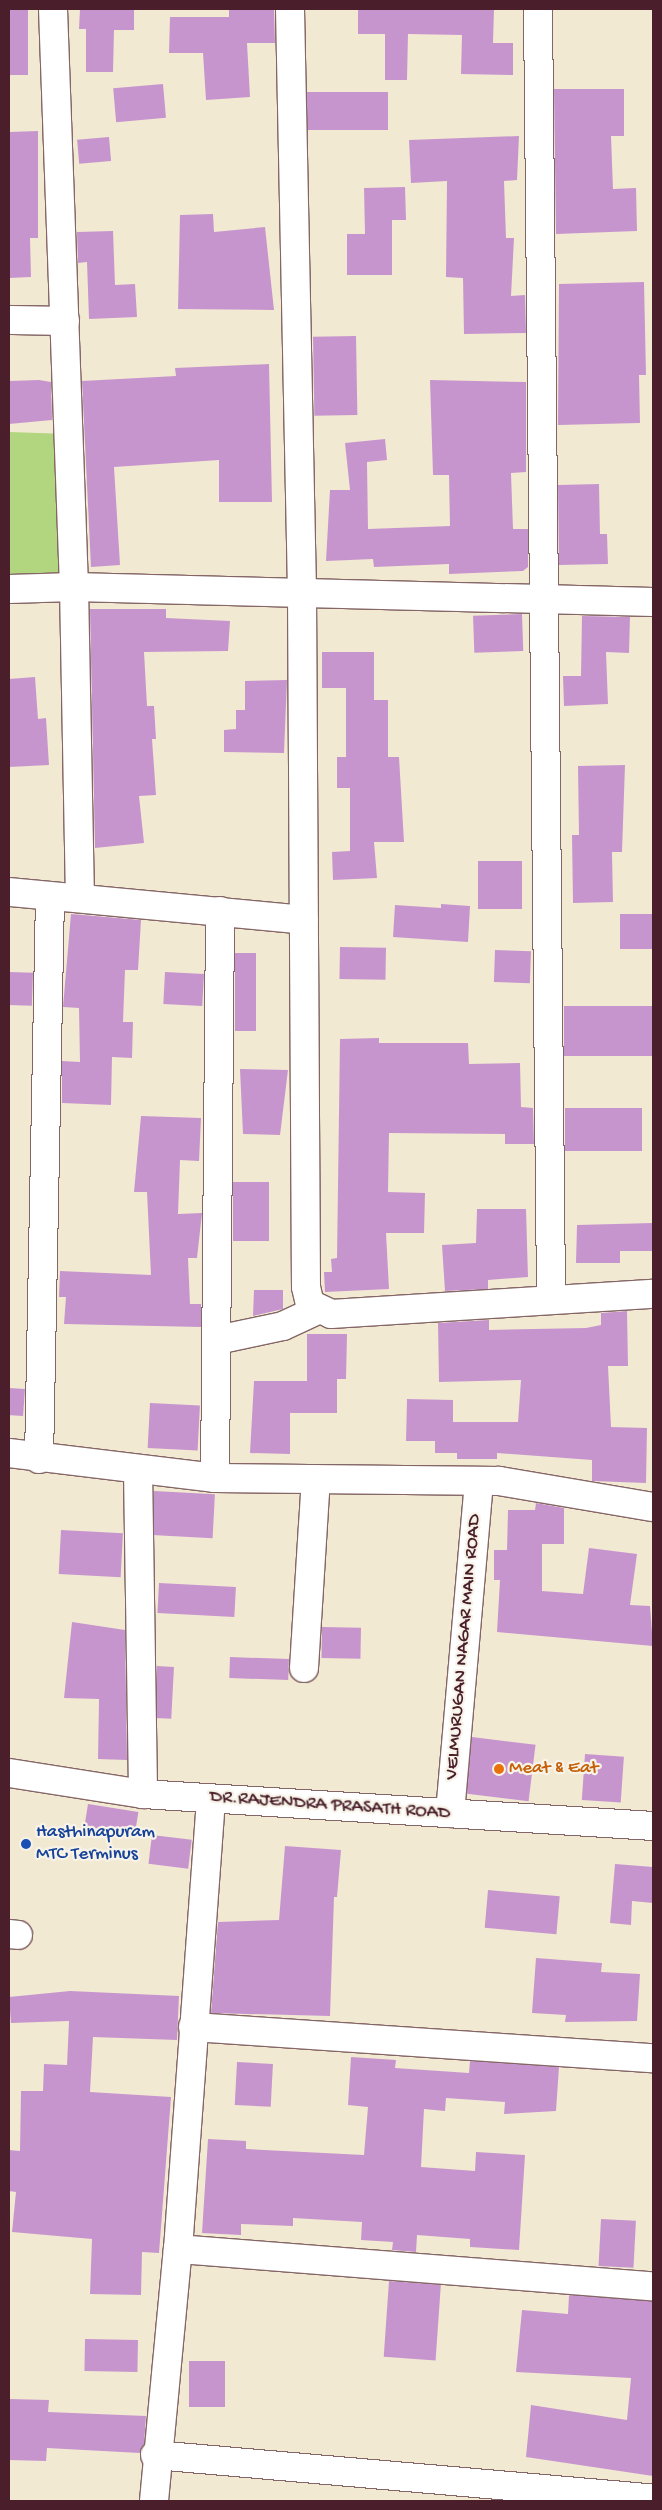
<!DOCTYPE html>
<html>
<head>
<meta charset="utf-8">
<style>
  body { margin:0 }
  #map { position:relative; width:662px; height:2510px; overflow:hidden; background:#f2e9d3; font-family:"Gochi Hand",sans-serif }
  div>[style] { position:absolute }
  .green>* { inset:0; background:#b1d67f; transform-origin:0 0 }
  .building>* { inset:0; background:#c795ce; transform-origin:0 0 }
  .roads { filter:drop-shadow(1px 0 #856666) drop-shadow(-1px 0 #856666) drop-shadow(0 1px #856666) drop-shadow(0 -1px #856666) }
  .minor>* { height:28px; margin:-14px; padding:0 14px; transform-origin:14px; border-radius:14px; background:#fff }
  .dots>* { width:14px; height:14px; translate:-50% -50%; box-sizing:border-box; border:2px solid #f7f3e8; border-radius:50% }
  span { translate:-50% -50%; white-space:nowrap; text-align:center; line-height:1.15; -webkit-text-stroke:4.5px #f7f3e8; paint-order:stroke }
  .street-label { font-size:19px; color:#4a1f2b }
  .food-label { font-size:19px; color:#c56008 }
  .left { translate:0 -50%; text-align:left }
  .transit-label { font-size:19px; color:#164399 }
  .frame { position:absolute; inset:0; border:10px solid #4a1f2b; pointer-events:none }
</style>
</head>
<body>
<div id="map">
  <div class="green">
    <div style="left:9px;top:432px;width:60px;height:157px;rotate:2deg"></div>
  </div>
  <div class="building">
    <div style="left:9px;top:9px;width:19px;height:66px"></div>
    <div style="clip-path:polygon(80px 9px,134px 9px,134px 30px,114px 30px,113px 72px,86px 72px,86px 29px,79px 29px)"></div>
    <div style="clip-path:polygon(229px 9px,274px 9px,275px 43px,247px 43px,250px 97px,206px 100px,203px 53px,169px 53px,170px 17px,229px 17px)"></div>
    <div style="clip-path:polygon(358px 9px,494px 9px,493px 43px,513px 43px,513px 75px,461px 74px,462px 35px,408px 34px,407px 80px,385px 80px,385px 34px,358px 34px)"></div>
    <div style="left:163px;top:84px;width:34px;height:50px;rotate:85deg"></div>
    <div style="clip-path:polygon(554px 89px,624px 89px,624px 136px,611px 136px,613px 189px,636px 188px,637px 231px,556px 234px)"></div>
    <div style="left:307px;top:92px;width:81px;height:38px"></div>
    <div style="clip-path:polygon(38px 131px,38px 238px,30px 238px,31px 277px,9px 278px,9px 132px)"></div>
    <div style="clip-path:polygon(519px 136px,517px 180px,504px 181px,506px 238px,514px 238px,511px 296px,525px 295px,526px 333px,464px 334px,463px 278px,446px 277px,447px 181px,411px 183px,409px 140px)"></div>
    <div style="left:109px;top:137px;width:24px;height:32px;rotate:85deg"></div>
    <div style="clip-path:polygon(405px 187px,406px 220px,392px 220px,392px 275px,347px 275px,347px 234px,365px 234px,364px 188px)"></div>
    <div style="clip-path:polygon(213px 214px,214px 232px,265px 227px,274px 310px,178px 309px,180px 215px)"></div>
    <div style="clip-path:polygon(113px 231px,115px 285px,135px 284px,137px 317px,89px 319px,87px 262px,78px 263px,77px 232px)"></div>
    <div style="clip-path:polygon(644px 282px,646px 375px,639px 375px,640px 423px,558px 425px,559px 284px)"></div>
    <div style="left:356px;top:336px;width:79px;height:43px;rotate:89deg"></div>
    <div style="clip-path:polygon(269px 364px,272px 502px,219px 502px,219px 460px,114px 467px,120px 565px,91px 567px,82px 381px,176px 376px,175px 368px)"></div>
    <div style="clip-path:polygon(39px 380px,51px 382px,52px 420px,9px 424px,9px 381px)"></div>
    <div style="clip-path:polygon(430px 380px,526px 382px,526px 472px,511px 473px,513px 529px,528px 529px,528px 567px,523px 571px,449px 574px,449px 564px,374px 567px,373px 559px,326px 561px,330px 490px,350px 490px,345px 443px,385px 439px,387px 460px,367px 462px,368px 529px,450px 526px,449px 475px,433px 475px)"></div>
    <div style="clip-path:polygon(599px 484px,600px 534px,607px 534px,608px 564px,559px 565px,558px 485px)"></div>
    <div style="clip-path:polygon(90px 609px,166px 609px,166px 618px,230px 621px,228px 651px,144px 652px,147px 706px,154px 706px,156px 739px,152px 739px,156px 795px,139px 796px,144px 843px,95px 848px)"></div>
    <div style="left:522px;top:614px;width:37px;height:49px;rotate:88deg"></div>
    <div style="clip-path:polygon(582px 616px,630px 617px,629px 653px,606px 652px,608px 704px,564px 706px,563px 676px,581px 676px)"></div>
    <div style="clip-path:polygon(322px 652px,374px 652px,374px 700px,388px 700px,388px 757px,399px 757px,404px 842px,374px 842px,377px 878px,333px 880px,332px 852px,350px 851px,350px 788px,337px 788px,337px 757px,346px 757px,346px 688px,322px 688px)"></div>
    <div style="clip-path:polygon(35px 677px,38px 719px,46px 718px,49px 765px,9px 767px,9px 679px)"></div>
    <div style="clip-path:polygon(287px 680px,284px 753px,224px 752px,224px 730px,236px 729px,236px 710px,245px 710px,245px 681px)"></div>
    <div style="clip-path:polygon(625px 765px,622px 852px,612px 852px,613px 902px,573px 903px,572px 835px,579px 835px,578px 766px)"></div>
    <div style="left:478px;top:861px;width:44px;height:48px"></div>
    <div style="clip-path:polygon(441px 904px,470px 906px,468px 942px,393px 937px,395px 905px,441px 908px)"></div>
    <div style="clip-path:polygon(71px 914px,141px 920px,138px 970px,125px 970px,123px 1022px,133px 1022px,132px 1058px,112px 1057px,111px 1105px,62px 1103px,62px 1061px,80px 1062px,79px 1008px,63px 1007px)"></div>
    <div style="left:620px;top:914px;width:33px;height:35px"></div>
    <div style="left:340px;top:947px;width:46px;height:32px;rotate:1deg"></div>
    <div style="left:495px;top:950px;width:36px;height:32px;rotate:2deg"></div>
    <div style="left:235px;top:953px;width:21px;height:78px"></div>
    <div style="left:9px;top:972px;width:24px;height:33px;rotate:2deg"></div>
    <div style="left:165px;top:972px;width:39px;height:32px;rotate:3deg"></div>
    <div style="left:653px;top:1006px;width:50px;height:89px;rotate:90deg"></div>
    <div style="clip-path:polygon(379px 1038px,379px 1043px,468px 1043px,469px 1064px,520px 1063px,521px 1107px,533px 1108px,534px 1144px,505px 1144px,505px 1134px,389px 1133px,388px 1192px,425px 1193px,424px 1233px,386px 1233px,389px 1289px,325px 1292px,324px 1272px,332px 1272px,331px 1259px,337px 1258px,340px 1039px)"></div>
    <div style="clip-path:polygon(240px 1069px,288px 1070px,280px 1135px,243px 1134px)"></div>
    <div style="left:565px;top:1108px;width:77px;height:43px"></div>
    <div style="clip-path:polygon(141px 1116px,201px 1118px,199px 1161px,180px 1160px,178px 1214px,202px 1213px,197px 1258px,188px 1258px,190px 1304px,201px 1304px,201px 1327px,64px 1324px,66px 1297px,59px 1297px,60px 1271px,151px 1275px,147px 1192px,134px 1192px)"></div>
    <div style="left:233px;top:1182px;width:36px;height:59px"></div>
    <div style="clip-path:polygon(477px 1209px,526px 1209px,528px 1277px,488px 1280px,488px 1289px,445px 1291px,442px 1245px,476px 1243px)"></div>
    <div style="clip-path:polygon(653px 1223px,653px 1251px,620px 1251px,620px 1263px,576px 1263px,577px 1225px)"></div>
    <div style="clip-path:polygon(254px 1290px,283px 1290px,283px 1309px,253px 1316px)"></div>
    <div style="clip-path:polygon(627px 1311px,628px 1366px,608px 1366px,611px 1427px,647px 1428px,646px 1483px,592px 1481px,592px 1460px,497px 1453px,497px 1459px,457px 1459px,457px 1453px,435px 1453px,435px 1441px,406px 1441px,407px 1399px,453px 1400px,453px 1422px,518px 1422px,521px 1380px,439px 1382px,438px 1323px,489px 1320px,489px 1330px,586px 1328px,601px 1325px,601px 1313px)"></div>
    <div style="clip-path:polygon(307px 1334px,347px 1334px,346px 1379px,337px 1379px,337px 1413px,290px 1413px,290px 1454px,250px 1453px,254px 1381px,307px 1381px)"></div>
    <div style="left:9px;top:1388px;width:16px;height:27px;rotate:4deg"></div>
    <div style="left:150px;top:1403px;width:50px;height:45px;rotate:3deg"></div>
    <div style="left:154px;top:1491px;width:61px;height:44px;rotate:3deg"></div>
    <div style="clip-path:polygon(536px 1503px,564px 1508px,564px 1544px,542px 1544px,542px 1591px,583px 1594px,589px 1548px,637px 1554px,630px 1605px,650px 1606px,653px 1646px,497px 1632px,500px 1580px,494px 1580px,494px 1550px,507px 1550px,508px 1510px,535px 1510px)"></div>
    <div style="left:61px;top:1530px;width:62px;height:44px;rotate:3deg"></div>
    <div style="left:159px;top:1583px;width:77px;height:30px;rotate:3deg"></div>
    <div style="clip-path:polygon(72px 1622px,125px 1630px,127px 1760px,98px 1759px,99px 1699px,64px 1698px)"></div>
    <div style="left:322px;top:1627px;width:39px;height:31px;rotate:1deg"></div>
    <div style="left:230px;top:1657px;width:59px;height:21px;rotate:2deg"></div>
    <div style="left:157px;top:1666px;width:17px;height:52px;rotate:3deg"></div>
    <div style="left:472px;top:1737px;width:64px;height:57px;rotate:7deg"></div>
    <div style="left:585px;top:1754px;width:39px;height:46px;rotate:4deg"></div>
    <div style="left:88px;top:1804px;width:51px;height:24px;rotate:9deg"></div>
    <div style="left:152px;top:1835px;width:40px;height:29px;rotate:7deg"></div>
    <div style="clip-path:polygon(285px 1846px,341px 1850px,337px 1897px,334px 1897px,330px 2016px,211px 2013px,218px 1922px,279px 1920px)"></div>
    <div style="clip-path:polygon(615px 1864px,653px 1867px,653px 1903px,632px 1901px,631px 1925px,610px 1923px)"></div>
    <div style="left:488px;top:1890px;width:72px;height:38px;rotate:5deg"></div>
    <div style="clip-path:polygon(536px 1958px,602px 1963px,601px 1972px,640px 1974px,637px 2021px,565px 2022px,566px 2015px,532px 2013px)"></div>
    <div style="clip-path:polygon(70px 1991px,179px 1996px,177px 2040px,93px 2037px,90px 2092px,171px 2097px,159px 2253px,142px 2252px,141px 2295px,90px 2294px,92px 2239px,12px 2232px,16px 2192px,9px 2191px,9px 2150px,20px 2151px,21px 2091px,43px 2091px,44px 2064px,67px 2065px,69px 2021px,11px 2023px,9px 1997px)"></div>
    <div style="clip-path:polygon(351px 2057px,396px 2060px,395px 2068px,469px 2073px,470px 2061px,559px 2067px,556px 2111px,504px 2114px,505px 2102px,446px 2098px,445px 2111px,424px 2109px,421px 2167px,475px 2171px,476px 2152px,525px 2155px,519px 2250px,470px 2247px,470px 2239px,417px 2235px,416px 2252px,392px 2250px,393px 2242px,361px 2240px,362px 2222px,293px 2218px,293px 2226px,241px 2224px,241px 2235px,202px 2233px,208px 2139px,246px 2141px,246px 2149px,364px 2155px,368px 2107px,348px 2105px)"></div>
    <div style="left:237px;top:2062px;width:36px;height:43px;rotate:3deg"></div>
    <div style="left:601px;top:2219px;width:35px;height:47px;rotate:3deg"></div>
    <div style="left:389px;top:2281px;width:52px;height:76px;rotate:4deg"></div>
    <div style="clip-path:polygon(569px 2295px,653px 2301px,653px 2476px,526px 2457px,531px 2405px,627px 2420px,631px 2378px,516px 2372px,522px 2310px,568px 2314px)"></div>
    <div style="left:85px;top:2339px;width:53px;height:32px;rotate:1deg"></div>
    <div style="left:189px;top:2361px;width:36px;height:46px"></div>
    <div style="clip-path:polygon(9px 2399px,49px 2400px,48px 2412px,146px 2416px,144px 2445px,140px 2453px,47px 2448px,46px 2461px,9px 2460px)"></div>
  </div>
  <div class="roads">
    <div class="minor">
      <div style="left:53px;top:9px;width:578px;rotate:87.92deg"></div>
      <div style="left:74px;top:587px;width:311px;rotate:88.9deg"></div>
      <div style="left:290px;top:9px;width:584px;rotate:88.82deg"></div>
      <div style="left:302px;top:593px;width:694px;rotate:89.67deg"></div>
      <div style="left:306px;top:1287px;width:17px;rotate:77deg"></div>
      <div style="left:310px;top:1304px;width:23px;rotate:25deg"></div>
      <div style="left:331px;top:1314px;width:323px;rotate:-3.6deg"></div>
      <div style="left:538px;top:9px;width:1288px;rotate:89.42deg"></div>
      <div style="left:9px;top:320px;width:56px;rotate:1deg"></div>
      <div style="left:9px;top:589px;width:65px;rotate:-1.8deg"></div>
      <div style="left:74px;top:587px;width:579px;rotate:1.48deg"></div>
      <div style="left:9px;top:892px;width:296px;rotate:5.4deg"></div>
      <div style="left:217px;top:1340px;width:67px;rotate:-12deg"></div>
      <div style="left:283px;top:1326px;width:38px;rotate:-25deg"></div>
      <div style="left:9px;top:1453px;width:208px;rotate:6.9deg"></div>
      <div style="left:215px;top:1478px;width:284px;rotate:0.6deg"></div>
      <div style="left:499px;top:1481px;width:156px;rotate:9.6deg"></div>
      <div style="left:39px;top:1459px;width:562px;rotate:-88.88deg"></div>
      <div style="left:138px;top:1471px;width:323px;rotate:89.1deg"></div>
      <div style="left:215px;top:1478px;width:567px;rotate:-89.49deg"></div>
      <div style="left:304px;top:1668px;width:189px;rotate:-86.4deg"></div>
      <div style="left:9px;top:1773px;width:136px;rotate:8.9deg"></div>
      <div style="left:143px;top:1794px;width:511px;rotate:3.59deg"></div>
      <div style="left:450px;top:1813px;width:333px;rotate:-85deg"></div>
      <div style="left:9px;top:1934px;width:9px;rotate:6deg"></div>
      <div style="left:193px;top:2027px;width:461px;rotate:3.9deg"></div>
      <div style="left:178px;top:2249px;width:476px;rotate:4.5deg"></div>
      <div style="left:155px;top:2455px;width:500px;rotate:5deg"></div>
      <div style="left:154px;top:2501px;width:253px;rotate:-84.6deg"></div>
      <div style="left:178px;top:2249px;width:451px;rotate:-85.8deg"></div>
    </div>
  </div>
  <div class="dots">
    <div style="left:499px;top:1769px;background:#e8710a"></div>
    <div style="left:26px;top:1844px;background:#1a4fb4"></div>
  </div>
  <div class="street-label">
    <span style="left:464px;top:1647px;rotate:-85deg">VELMURUGAN NAGAR MAIN ROAD</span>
    <span style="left:330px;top:1806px;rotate:4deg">DR.RAJENDRA PRASATH ROAD</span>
  </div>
  <div class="food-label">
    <span class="left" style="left:509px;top:1769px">Meat &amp; Eat</span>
  </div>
  <div class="transit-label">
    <span class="left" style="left:36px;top:1844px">Hasthinapuram<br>MTC Terminus</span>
  </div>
  <div class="frame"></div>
</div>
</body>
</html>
